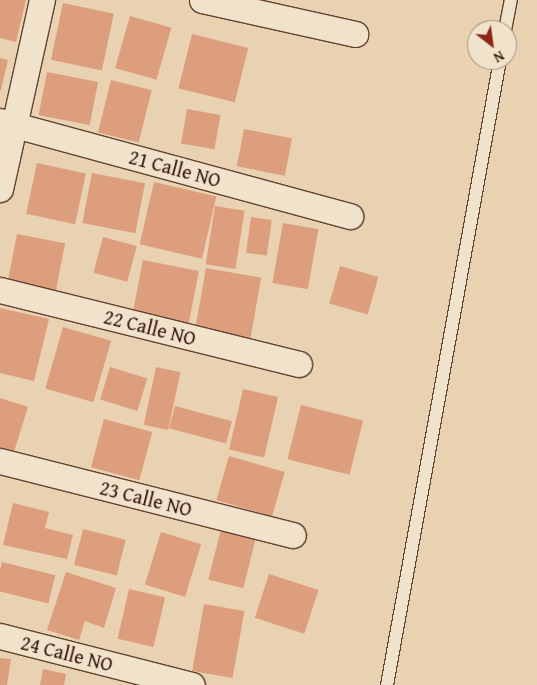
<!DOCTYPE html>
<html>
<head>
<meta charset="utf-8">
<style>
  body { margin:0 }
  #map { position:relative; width:537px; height:685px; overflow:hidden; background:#e9d2b1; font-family:"Gentium Book Plus",serif }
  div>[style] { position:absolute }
  .building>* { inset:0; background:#dd9e7e; transform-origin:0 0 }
  .roads { filter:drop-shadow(1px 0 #604230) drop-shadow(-1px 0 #604230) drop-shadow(0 1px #604230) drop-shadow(0 -1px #604230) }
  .lane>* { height:12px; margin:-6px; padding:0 6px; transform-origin:6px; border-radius:6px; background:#f1e2cc }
  .street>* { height:25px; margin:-12.5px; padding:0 12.5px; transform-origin:12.5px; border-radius:12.5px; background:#f1e2cc }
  span { translate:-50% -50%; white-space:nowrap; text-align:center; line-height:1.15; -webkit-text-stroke:5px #f1e2cc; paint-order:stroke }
  .street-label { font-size:20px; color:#321205 }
  .north { position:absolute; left:467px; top:20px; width:50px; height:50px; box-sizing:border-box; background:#f1e2cc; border:1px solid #a58f7c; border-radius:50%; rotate:150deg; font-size:14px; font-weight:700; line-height:20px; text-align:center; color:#321205 }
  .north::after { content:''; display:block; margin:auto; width:18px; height:22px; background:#8f2418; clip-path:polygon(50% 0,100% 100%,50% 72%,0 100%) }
</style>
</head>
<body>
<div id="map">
  <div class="building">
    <div style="clip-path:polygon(0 0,26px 0,16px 42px,0 38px)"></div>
    <div style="left:63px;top:3px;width:52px;height:58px;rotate:12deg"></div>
    <div style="left:130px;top:16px;width:43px;height:54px;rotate:16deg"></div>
    <div style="left:192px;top:34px;width:58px;height:56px;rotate:14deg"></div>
    <div style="clip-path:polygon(0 58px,8px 60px,1px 90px,0 90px)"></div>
    <div style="left:47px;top:72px;width:52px;height:44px;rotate:11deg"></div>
    <div style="left:111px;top:80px;width:42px;height:54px;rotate:14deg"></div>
    <div style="left:187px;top:109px;width:34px;height:35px;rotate:10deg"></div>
    <div style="left:244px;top:129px;width:49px;height:38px;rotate:11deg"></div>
    <div style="left:37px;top:163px;width:50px;height:52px;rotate:12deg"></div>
    <div style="left:92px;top:173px;width:54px;height:51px;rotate:11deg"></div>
    <div style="left:154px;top:182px;width:64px;height:64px;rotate:13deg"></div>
    <div style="left:215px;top:206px;width:30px;height:59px;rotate:9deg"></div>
    <div style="left:251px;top:217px;width:21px;height:36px;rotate:8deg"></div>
    <div style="left:283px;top:223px;width:36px;height:61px;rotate:10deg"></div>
    <div style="left:17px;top:234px;width:49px;height:49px;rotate:11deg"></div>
    <div style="left:103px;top:237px;width:35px;height:37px;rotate:15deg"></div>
    <div style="left:143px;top:260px;width:57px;height:58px;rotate:11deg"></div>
    <div style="left:340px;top:266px;width:40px;height:39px;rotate:16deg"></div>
    <div style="left:206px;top:268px;width:56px;height:63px;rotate:10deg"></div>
    <div style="clip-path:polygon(0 308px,49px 319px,34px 381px,0 373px)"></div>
    <div style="left:63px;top:327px;width:50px;height:64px;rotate:16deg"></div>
    <div style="left:110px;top:367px;width:39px;height:34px;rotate:17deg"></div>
    <div style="left:156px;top:367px;width:25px;height:59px;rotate:12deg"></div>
    <div style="left:243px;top:389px;width:36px;height:62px;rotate:13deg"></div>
    <div style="clip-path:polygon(0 398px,28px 407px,13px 455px,0 451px)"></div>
    <div style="left:301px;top:405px;width:64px;height:56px;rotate:14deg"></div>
    <div style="left:175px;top:406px;width:59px;height:23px;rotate:15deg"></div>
    <div style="left:104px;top:419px;width:50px;height:50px;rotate:15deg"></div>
    <div style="left:229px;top:456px;width:58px;height:46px;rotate:16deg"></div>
    <div style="clip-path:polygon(13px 503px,49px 512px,45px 528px,73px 535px,67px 559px,3px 545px)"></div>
    <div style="left:83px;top:529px;width:44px;height:37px;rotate:14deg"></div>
    <div style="left:221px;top:529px;width:36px;height:52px;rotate:14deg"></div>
    <div style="left:161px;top:532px;width:42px;height:55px;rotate:17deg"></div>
    <div style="left:2px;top:562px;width:55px;height:29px;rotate:14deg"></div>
    <div style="clip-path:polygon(66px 572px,116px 588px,104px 628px,85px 621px,79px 640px,47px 630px)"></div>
    <div style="left:269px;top:574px;width:52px;height:46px;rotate:18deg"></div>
    <div style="left:129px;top:589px;width:37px;height:51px;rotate:13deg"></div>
    <div style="left:204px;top:604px;width:41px;height:68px;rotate:10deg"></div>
    <div style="clip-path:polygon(0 658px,11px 659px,7px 685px,0 685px)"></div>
    <div style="clip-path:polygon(43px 669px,66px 674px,64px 685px,40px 685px)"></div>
  </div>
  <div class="roads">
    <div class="lane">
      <div style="left:505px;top:30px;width:31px;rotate:-79deg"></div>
      <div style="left:387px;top:685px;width:635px;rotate:-79.75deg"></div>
    </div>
    <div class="street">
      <div style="left:202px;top:0;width:157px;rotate:12.5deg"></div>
      <div style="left:0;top:121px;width:363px;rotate:15.2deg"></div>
      <div style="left:0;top:189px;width:194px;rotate:-77.5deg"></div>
      <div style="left:0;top:290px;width:308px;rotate:13.9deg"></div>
      <div style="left:0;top:461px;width:302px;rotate:14.2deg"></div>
      <div style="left:0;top:636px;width:198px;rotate:14.3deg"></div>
    </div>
  </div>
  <div class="street-label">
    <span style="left:175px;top:168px;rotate:15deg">21 Calle NO</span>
    <span style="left:150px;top:327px;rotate:14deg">22 Calle NO</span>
    <span style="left:146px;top:498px;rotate:14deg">23 Calle NO</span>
    <span style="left:67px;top:653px;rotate:14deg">24 Calle NO</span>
  </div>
  <div class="north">N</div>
</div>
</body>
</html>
